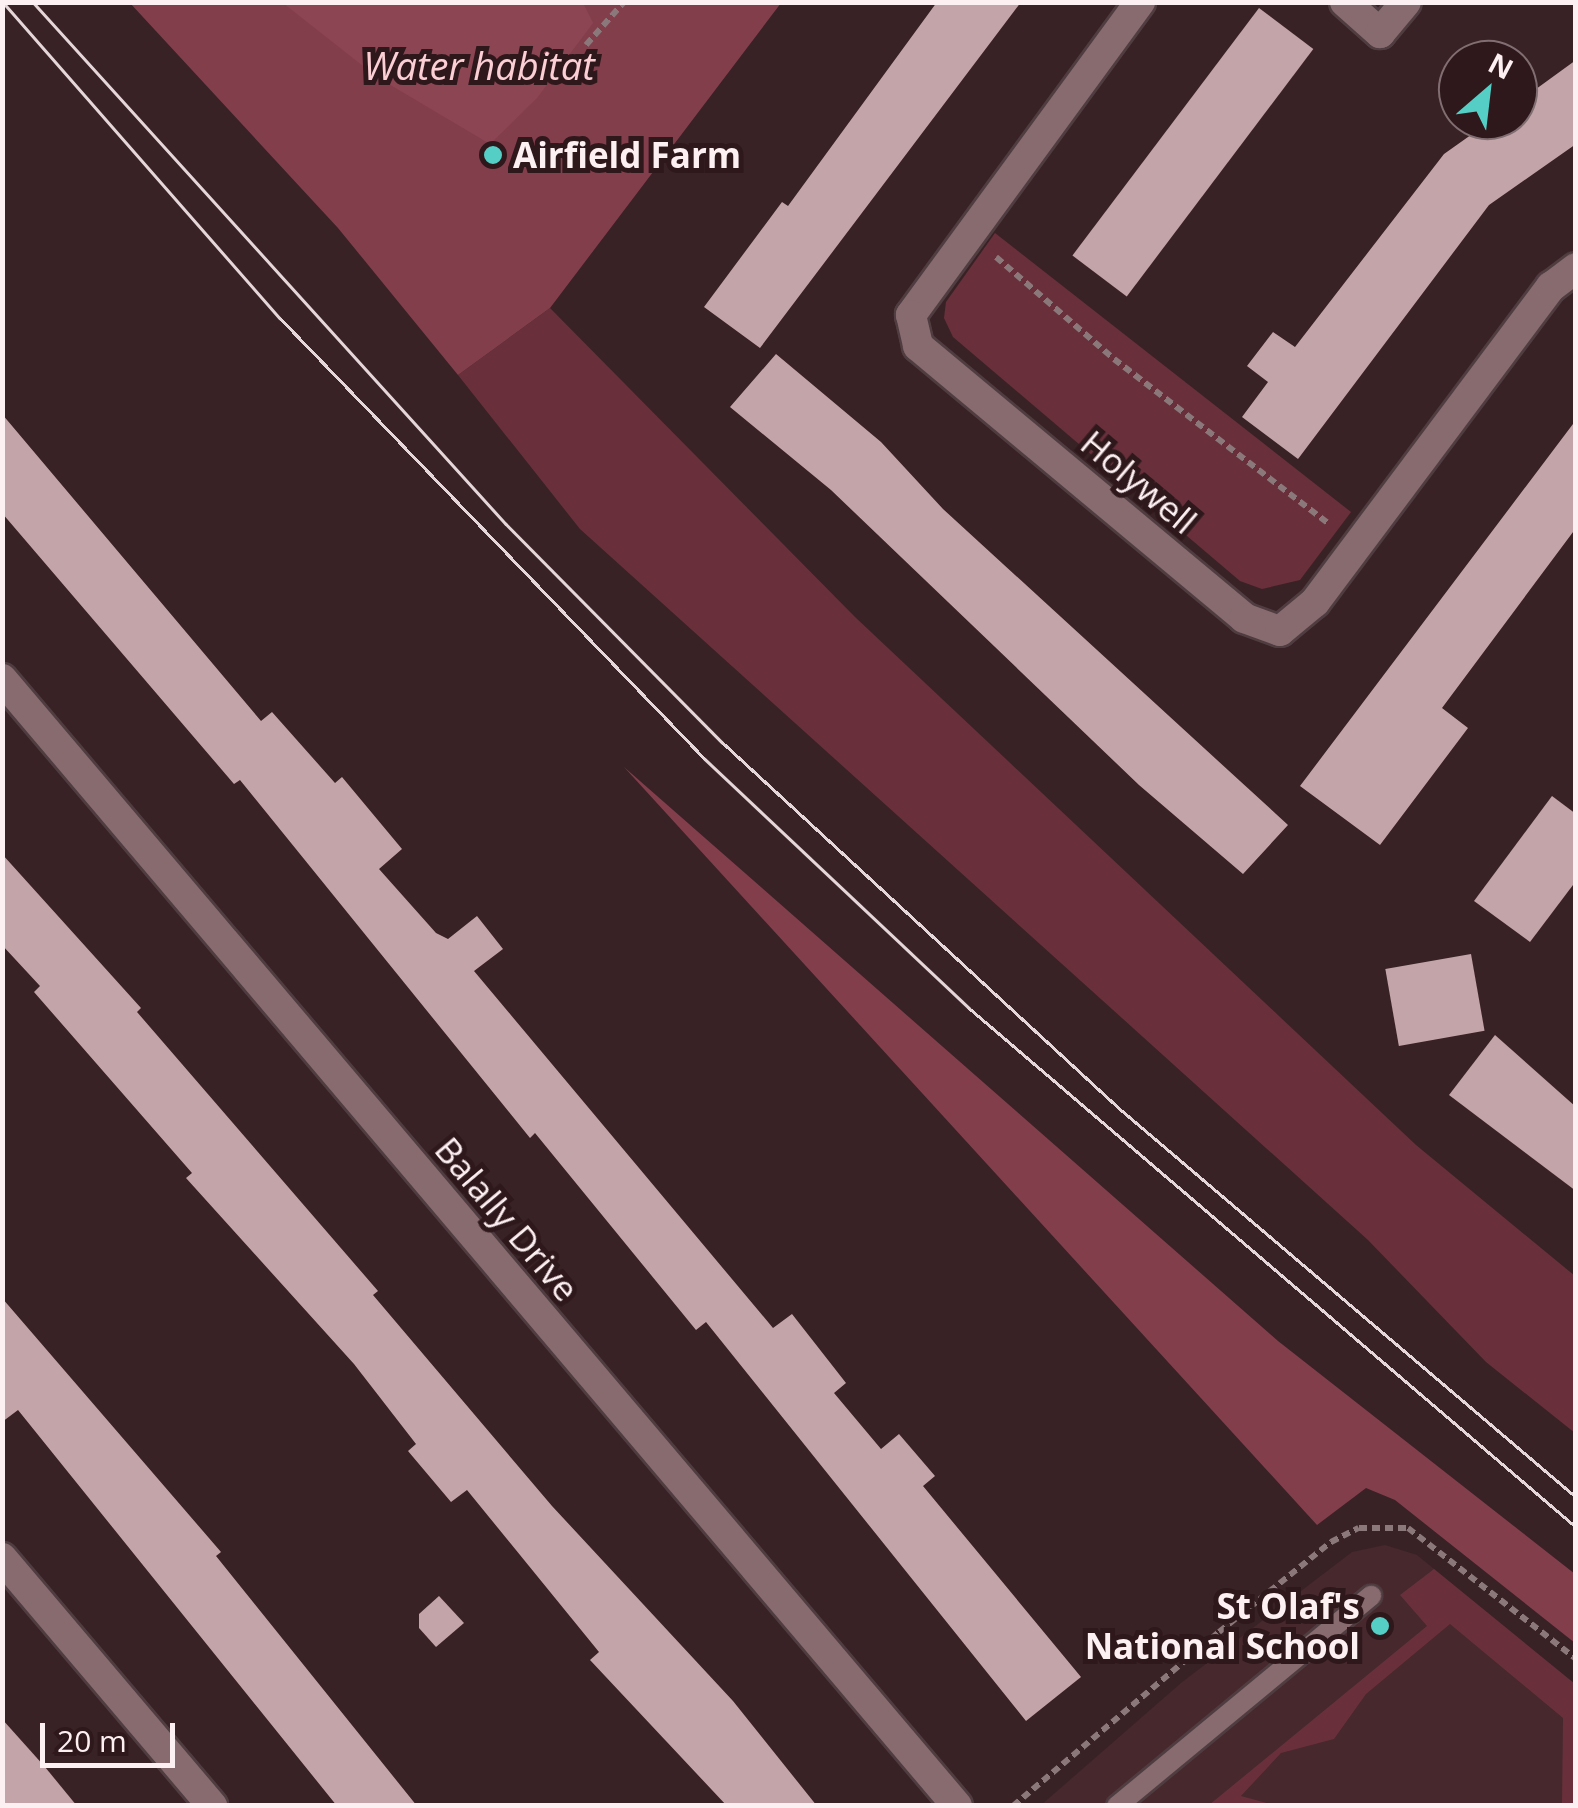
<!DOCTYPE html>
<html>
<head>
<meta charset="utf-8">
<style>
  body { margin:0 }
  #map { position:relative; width:1578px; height:1808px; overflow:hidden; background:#392225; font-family:"Open Sans",sans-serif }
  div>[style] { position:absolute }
  .built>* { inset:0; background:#46282d }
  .green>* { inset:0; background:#69303b }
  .forest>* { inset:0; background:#833e4c }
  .water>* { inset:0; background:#8c4553 }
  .building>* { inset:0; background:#c3a5a9; transform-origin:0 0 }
  .path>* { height:6px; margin-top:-3px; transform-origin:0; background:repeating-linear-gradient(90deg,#8b787a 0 8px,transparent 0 13px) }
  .roads { filter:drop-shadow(2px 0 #503d41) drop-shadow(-2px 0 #503d41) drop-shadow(0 2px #503d41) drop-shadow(0 -2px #503d41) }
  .service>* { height:20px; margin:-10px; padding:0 10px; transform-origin:10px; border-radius:10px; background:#876b6f }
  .minor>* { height:30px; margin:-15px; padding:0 15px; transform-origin:15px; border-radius:15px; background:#876b6f }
  .tram>* { height:2.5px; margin:-1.25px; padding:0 1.25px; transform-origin:1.25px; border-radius:1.25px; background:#e5d6d9 }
  .dots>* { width:28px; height:28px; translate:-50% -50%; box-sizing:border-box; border:5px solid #2e181c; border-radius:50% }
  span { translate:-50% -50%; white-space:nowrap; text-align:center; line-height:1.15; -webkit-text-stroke:10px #2e181c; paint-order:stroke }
  .poi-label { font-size:35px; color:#fdf0f2; font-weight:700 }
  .left { translate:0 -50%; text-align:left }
  .right { translate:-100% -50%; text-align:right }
  .street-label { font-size:35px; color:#fdf0f2 }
  .water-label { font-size:38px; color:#fccfd5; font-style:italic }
  .frame { position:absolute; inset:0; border:5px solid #fdf0f2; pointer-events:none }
  .north { position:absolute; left:1438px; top:40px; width:100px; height:100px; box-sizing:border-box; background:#2e181c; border:2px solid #816e72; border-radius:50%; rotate:28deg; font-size:28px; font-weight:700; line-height:40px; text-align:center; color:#fdf0f2 }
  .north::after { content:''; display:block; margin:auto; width:35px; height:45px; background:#55cec6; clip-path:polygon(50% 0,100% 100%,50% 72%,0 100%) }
  .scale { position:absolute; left:40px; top:1723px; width:135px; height:45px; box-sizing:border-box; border:5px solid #fdf0f2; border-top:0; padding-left:12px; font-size:30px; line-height:35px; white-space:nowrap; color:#fdf0f2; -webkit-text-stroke:8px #2e181c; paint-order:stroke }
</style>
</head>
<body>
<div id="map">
  <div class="built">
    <div style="clip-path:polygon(1385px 1545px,1417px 1555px,1575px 1684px,1575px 1805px,1040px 1806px,1181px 1683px,1352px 1552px)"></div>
  </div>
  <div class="green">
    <div style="clip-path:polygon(995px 233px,1351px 512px,1300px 580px,1262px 589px,1240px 581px,953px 337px,944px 318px,946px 302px)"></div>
    <div style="clip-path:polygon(550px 308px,855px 617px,1416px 1145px,1575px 1276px,1575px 1433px,1486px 1362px,1368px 1240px,580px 529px,458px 375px)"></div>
    <div style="clip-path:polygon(1434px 1569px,1575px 1684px,1575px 1805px,1562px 1805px,1563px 1718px,1450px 1624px,1366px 1694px,1334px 1739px,1281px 1753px,1241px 1796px,1274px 1805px,1209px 1805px,1427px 1626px,1400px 1595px)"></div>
  </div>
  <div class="forest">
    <div style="clip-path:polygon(130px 3px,781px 3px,550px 308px,458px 375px,338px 228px)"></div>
    <div style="clip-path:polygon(624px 767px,1278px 1341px,1575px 1574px,1575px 1643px,1395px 1500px,1366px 1488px,1317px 1525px)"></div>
  </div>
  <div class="water">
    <div style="clip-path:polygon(283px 3px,583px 3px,593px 23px,537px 98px,490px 144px,377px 77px)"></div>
  </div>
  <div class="building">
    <div style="clip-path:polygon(937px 2px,1021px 2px,760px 348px,704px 307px,782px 202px,788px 206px)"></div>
    <div style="left:1259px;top:8px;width:68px;height:310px;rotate:37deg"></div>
    <div style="clip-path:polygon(1576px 60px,1576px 144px,1489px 205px,1298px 459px,1242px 417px,1268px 382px,1247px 366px,1273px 332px,1295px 347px,1444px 154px,1492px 120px,1518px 120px,1518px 102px)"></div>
    <div style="clip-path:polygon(776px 354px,881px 442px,943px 509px,1288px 825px,1243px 874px,1139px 785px,831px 490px,730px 407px)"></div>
    <div style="clip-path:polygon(2px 414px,261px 721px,272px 712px,335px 783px,342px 777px,402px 849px,379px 869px,436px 933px,448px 939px,477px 916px,503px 949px,474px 971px,773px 1328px,792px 1314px,846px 1383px,834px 1393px,881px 1449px,899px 1434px,935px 1476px,923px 1486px,1081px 1677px,1026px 1721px,706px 1322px,696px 1330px,535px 1133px,530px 1138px,240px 780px,234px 784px,2px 513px)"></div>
    <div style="clip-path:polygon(1576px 420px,1576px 528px,1442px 708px,1468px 728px,1380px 845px,1300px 786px)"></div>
    <div style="clip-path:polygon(1552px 796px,1576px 814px,1576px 881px,1530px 942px,1474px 901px)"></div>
    <div style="clip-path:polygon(2px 854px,141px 1008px,137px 1012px,378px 1291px,373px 1295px,552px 1506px,733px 1701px,817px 1806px,727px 1806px,590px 1660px,599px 1652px,467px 1490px,451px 1502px,408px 1451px,416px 1444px,354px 1364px,186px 1178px,192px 1173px,34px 992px,40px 986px,2px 945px)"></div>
    <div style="left:1471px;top:954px;width:78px;height:87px;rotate:80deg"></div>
    <div style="clip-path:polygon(1495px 1035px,1576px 1107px,1576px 1191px,1449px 1095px)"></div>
    <div style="clip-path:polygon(2px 1298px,221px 1552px,216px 1556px,417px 1806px,337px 1806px,18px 1410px,2px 1422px)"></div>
    <div style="clip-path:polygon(439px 1596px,464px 1623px,436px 1647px,419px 1628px,419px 1614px)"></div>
    <div style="clip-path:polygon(2px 1719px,45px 1767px,77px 1806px,2px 1806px)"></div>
  </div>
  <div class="path">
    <div style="left:586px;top:45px;width:57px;rotate:-48.5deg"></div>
    <div style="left:996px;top:257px;width:156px;rotate:40.8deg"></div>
    <div style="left:1114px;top:359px;width:271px;rotate:37.5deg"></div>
    <div style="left:1013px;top:1806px;width:270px;rotate:-40.2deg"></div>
    <div style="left:1219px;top:1632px;width:144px;rotate:-38.8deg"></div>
    <div style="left:1331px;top:1542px;width:31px;rotate:-27deg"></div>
    <div style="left:1359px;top:1528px;width:49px"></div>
    <div style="left:1408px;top:1528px;width:213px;rotate:37.9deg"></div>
  </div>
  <div class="roads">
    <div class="service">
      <div style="left:1117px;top:1806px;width:330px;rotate:-39.6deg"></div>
    </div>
    <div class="minor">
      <div style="left:1140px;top:2px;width:388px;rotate:126.2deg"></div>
      <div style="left:911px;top:315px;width:32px;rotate:77deg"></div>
      <div style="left:918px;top:346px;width:425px;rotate:39.8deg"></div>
      <div style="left:1244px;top:618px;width:38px;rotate:20deg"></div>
      <div style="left:1280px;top:631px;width:45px;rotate:-39.6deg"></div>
      <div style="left:1315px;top:602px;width:394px;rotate:-53.2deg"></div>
      <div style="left:1551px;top:287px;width:31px;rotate:-37deg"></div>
      <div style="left:1345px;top:2px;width:47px;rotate:41.5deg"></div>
      <div style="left:1380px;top:33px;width:40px;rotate:-50deg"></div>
      <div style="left:2px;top:679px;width:1477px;rotate:49.72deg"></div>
      <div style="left:2px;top:1558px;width:325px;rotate:49.7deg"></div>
    </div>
  </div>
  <div class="tram">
    <div style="left:3px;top:2px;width:420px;rotate:48.8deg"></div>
    <div style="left:280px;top:318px;width:612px;rotate:46.06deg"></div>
    <div style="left:705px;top:759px;width:363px;rotate:43.3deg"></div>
    <div style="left:969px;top:1008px;width:799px;rotate:40.53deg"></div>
    <div style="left:33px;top:2px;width:704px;rotate:47.82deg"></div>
    <div style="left:506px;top:524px;width:307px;rotate:45.3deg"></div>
    <div style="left:722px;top:742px;width:541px;rotate:42.68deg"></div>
    <div style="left:1120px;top:1109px;width:599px;rotate:40.39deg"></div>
  </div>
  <div class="dots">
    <div style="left:493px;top:155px;background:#55cec6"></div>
    <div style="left:1380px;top:1626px;background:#55cec6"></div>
  </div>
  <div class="poi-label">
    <span class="left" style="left:513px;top:155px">Airfield Farm</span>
    <span class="right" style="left:1360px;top:1626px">St Olaf's<br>National School</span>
  </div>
  <div class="street-label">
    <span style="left:1139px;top:482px;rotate:40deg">Holywell</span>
    <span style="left:507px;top:1219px;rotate:50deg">Balally Drive</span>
  </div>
  <div class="water-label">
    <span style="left:479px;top:66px">Water habitat</span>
  </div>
  <div class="frame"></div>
  <div class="north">N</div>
  <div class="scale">20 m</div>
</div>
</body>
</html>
